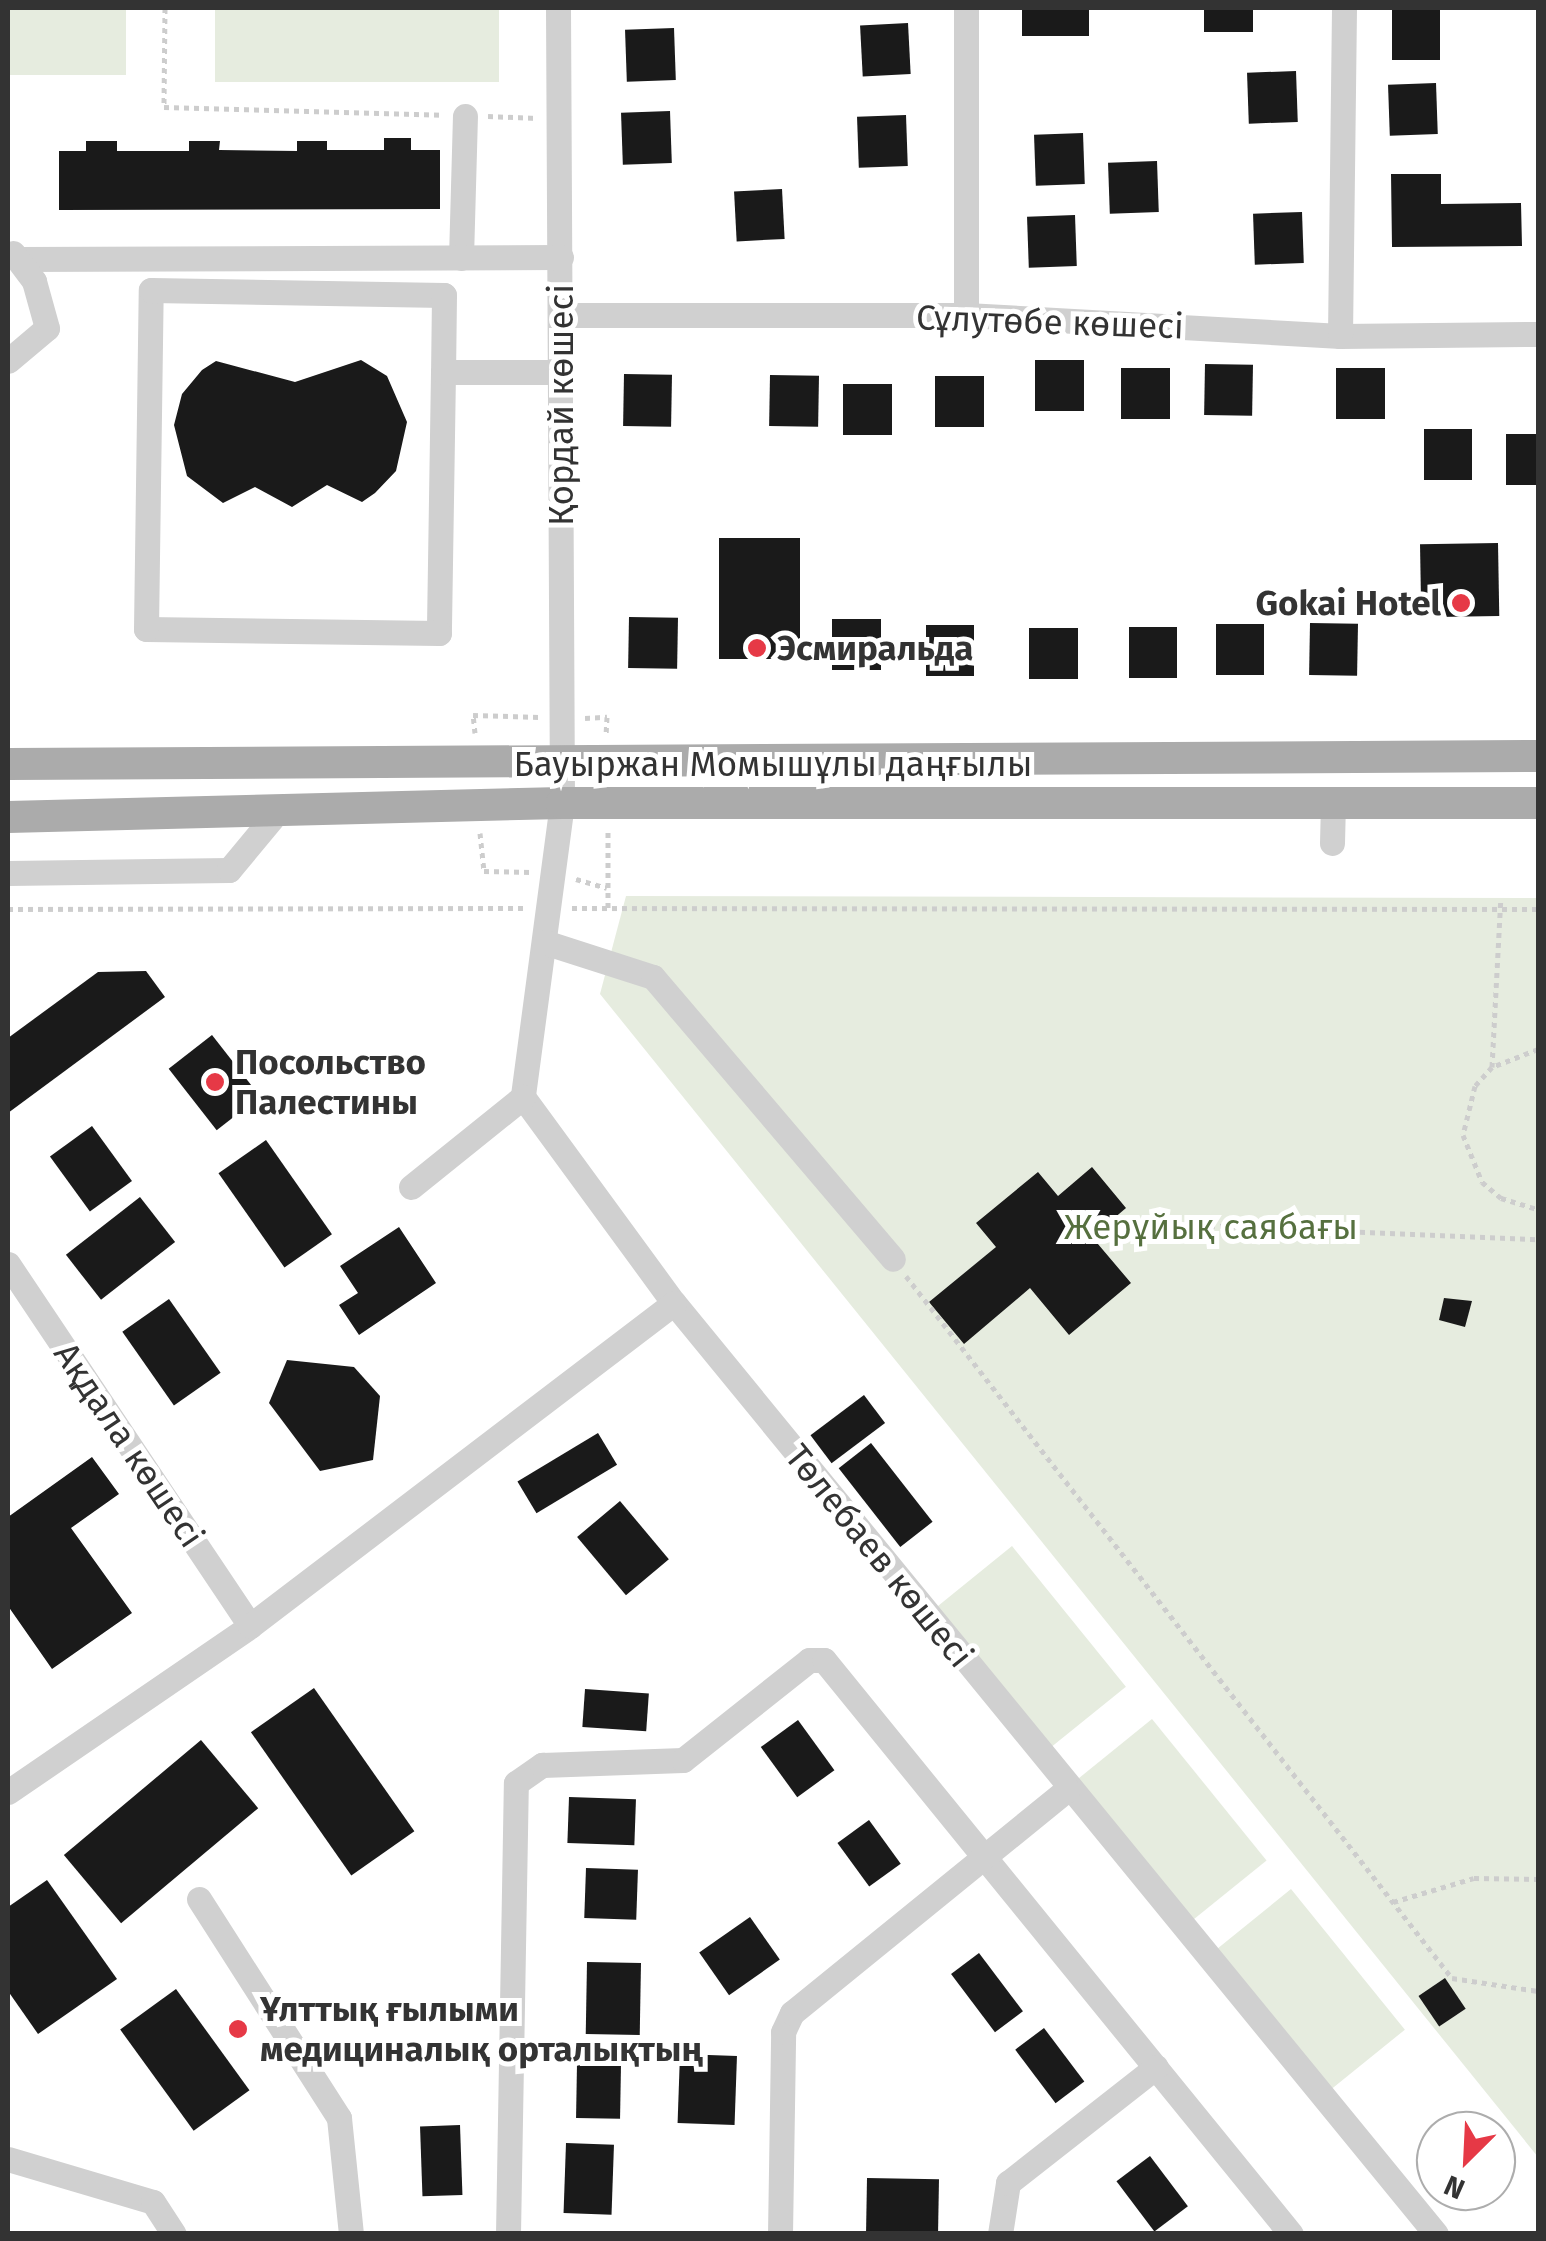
<!DOCTYPE html>
<html>
<head>
<meta charset="utf-8">
<style>
  body { margin:0 }
  #map { position:relative; width:1546px; height:2241px; overflow:hidden; background:#fff; font-family:"Fira Sans",sans-serif }
  div>[style] { position:absolute }
  .green>* { inset:0; background:#e6ecdf; transform-origin:0 0 }
  .building>* { inset:0; background:#1a1a1a; transform-origin:0 0 }
  .path>* { height:5px; margin-top:-2.5px; transform-origin:0; background:repeating-linear-gradient(90deg,#cdcdcd 0 5px,transparent 0 10px) }
  .minor>* { height:25px; margin:-12.5px; padding:0 12.5px; transform-origin:12.5px; border-radius:12.5px; background:#d0d0d0 }
  .major>* { height:32px; margin:-16px; padding:0 16px; transform-origin:16px; border-radius:16px; background:#ababab }
  .dots>* { width:28px; height:28px; translate:-50% -50%; box-sizing:border-box; border:5px solid #fff; border-radius:50% }
  span { translate:-50% -50%; white-space:nowrap; text-align:center; line-height:1.15; -webkit-text-stroke:10px #fff; paint-order:stroke }
  .street-label { font-size:35px; color:#333 }
  .poi-label { font-size:35px; color:#333; font-weight:700 }
  .right { translate:-100% -50%; text-align:right }
  .left { translate:0 -50%; text-align:left }
  .park-label { font-size:35px; color:#56703f }
  .frame { position:absolute; inset:0; border:10px solid #333; pointer-events:none }
  .north { position:absolute; left:1416px; top:2111px; width:100px; height:100px; box-sizing:border-box; background:#fff; border:2px solid #adadad; border-radius:50%; rotate:204deg; font-size:28px; font-weight:700; line-height:40px; text-align:center; color:#333 }
  .north::after { content:''; display:block; margin:auto; width:35px; height:45px; background:#e63946; clip-path:polygon(50% 0,100% 100%,50% 72%,0 100%) }
</style>
</head>
<body>
<div id="map">
  <div class="green">
    <div style="left:8px;top:8px;width:118px;height:67px"></div>
    <div style="left:215px;top:8px;width:284px;height:74px"></div>
    <div style="clip-path:polygon(626px 896px,1538px 898px,1538px 2157px,600px 994px)"></div>
    <div style="left:1012px;top:1546px;width:181px;height:98px;rotate:51deg"></div>
    <div style="left:1152px;top:1719px;width:182px;height:98px;rotate:51deg"></div>
    <div style="left:1291px;top:1889px;width:181px;height:98px;rotate:51deg"></div>
  </div>
  <div class="building">
    <div style="left:1022px;top:8px;width:67px;height:28px"></div>
    <div style="left:1204px;top:8px;width:49px;height:24px"></div>
    <div style="left:1392px;top:8px;width:48px;height:52px"></div>
    <div style="left:908px;top:23px;width:51px;height:48px;rotate:87deg"></div>
    <div style="left:674px;top:28px;width:52px;height:49px;rotate:88deg"></div>
    <div style="left:1296px;top:71px;width:51px;height:49px;rotate:88deg"></div>
    <div style="left:1436px;top:83px;width:51px;height:48px;rotate:88deg"></div>
    <div style="left:670px;top:111px;width:52px;height:49px;rotate:88deg"></div>
    <div style="left:906px;top:115px;width:51px;height:49px;rotate:88deg"></div>
    <div style="left:1083px;top:133px;width:51px;height:49px;rotate:88deg"></div>
    <div style="clip-path:polygon(384px 138px,411px 138px,411px 150px,440px 150px,440px 209px,59px 210px,59px 151px,86px 151px,86px 141px,117px 141px,117px 151px,189px 151px,189px 141px,220px 141px,219px 150px,297px 151px,297px 141px,327px 141px,327px 150px,384px 150px)"></div>
    <div style="left:1157px;top:161px;width:51px;height:49px;rotate:88deg"></div>
    <div style="clip-path:polygon(1391px 174px,1441px 174px,1441px 204px,1521px 203px,1522px 246px,1392px 247px)"></div>
    <div style="left:782px;top:189px;width:50px;height:48px;rotate:87deg"></div>
    <div style="left:1302px;top:212px;width:51px;height:49px;rotate:88deg"></div>
    <div style="left:1075px;top:215px;width:51px;height:48px;rotate:88deg"></div>
    <div style="clip-path:polygon(361px 360px,387px 376px,407px 422px,396px 471px,375px 493px,362px 502px,327px 485px,292px 507px,255px 487px,223px 503px,187px 476px,174px 425px,182px 394px,202px 370px,216px 361px,295px 382px)"></div>
    <div style="left:1035px;top:360px;width:49px;height:51px"></div>
    <div style="left:1205px;top:364px;width:48px;height:51px;rotate:1deg"></div>
    <div style="left:1121px;top:368px;width:49px;height:51px"></div>
    <div style="left:1336px;top:368px;width:49px;height:51px"></div>
    <div style="left:624px;top:374px;width:48px;height:52px;rotate:1deg"></div>
    <div style="left:770px;top:375px;width:49px;height:51px;rotate:1deg"></div>
    <div style="left:935px;top:376px;width:49px;height:51px"></div>
    <div style="left:843px;top:384px;width:49px;height:51px"></div>
    <div style="left:1424px;top:429px;width:48px;height:51px"></div>
    <div style="left:1506px;top:434px;width:32px;height:51px"></div>
    <div style="left:719px;top:538px;width:81px;height:121px"></div>
    <div style="left:1498px;top:543px;width:73px;height:78px;rotate:89deg"></div>
    <div style="left:629px;top:617px;width:49px;height:51px;rotate:1deg"></div>
    <div style="left:832px;top:619px;width:49px;height:51px"></div>
    <div style="left:1310px;top:623px;width:48px;height:52px;rotate:1deg"></div>
    <div style="left:1216px;top:624px;width:48px;height:51px"></div>
    <div style="left:926px;top:625px;width:48px;height:51px"></div>
    <div style="left:1129px;top:627px;width:48px;height:51px"></div>
    <div style="left:1029px;top:628px;width:49px;height:51px"></div>
    <div style="clip-path:polygon(146px 971px,165px 997px,8px 1113px,8px 1038px,98px 972px)"></div>
    <div style="left:212px;top:1035px;width:78px;height:55px;rotate:52deg"></div>
    <div style="left:92px;top:1126px;width:68px;height:52px;rotate:54deg"></div>
    <div style="left:266px;top:1140px;width:115px;height:58px;rotate:55deg"></div>
    <div style="clip-path:polygon(1092px 1167px,1126px 1208px,1092px 1237px,1131px 1283px,1069px 1335px,1030px 1288px,964px 1344px,929px 1302px,996px 1247px,976px 1223px,1038px 1172px,1058px 1196px)"></div>
    <div style="left:140px;top:1197px;width:57px;height:94px;rotate:52deg"></div>
    <div style="clip-path:polygon(399px 1227px,436px 1283px,359px 1335px,339px 1305px,358px 1293px,340px 1266px)"></div>
    <div style="clip-path:polygon(1444px 1298px,1472px 1301px,1465px 1327px,1439px 1320px)"></div>
    <div style="left:169px;top:1299px;width:90px;height:57px;rotate:55deg"></div>
    <div style="clip-path:polygon(287px 1360px,354px 1367px,380px 1396px,373px 1460px,320px 1471px,269px 1403px)"></div>
    <div style="left:864px;top:1395px;width:35px;height:67px;rotate:53deg"></div>
    <div style="left:598px;top:1433px;width:37px;height:94px;rotate:59deg"></div>
    <div style="left:871px;top:1443px;width:100px;height:41px;rotate:52deg"></div>
    <div style="clip-path:polygon(92px 1457px,119px 1494px,71px 1528px,132px 1613px,52px 1669px,8px 1606px,8px 1517px)"></div>
    <div style="left:620px;top:1501px;width:76px;height:56px;rotate:50deg"></div>
    <div style="left:314px;top:1688px;width:175px;height:77px;rotate:55deg"></div>
    <div style="left:585px;top:1689px;width:64px;height:38px;rotate:4deg"></div>
    <div style="left:798px;top:1720px;width:62px;height:46px;rotate:54deg"></div>
    <div style="left:201px;top:1740px;width:89px;height:179px;rotate:50deg"></div>
    <div style="left:569px;top:1797px;width:67px;height:46px;rotate:2deg"></div>
    <div style="left:869px;top:1820px;width:54px;height:39px;rotate:54deg"></div>
    <div style="left:586px;top:1868px;width:52px;height:50px;rotate:2deg"></div>
    <div style="clip-path:polygon(47px 1880px,117px 1979px,38px 2034px,8px 1991px,8px 1907px)"></div>
    <div style="left:750px;top:1917px;width:52px;height:62px;rotate:55deg"></div>
    <div style="left:979px;top:1953px;width:73px;height:35px;rotate:53deg"></div>
    <div style="left:587px;top:1962px;width:54px;height:72px;rotate:1deg"></div>
    <div style="left:1445px;top:1978px;width:37px;height:32px;rotate:56deg"></div>
    <div style="left:176px;top:1989px;width:125px;height:69px;rotate:54deg"></div>
    <div style="left:1044px;top:2028px;width:67px;height:36px;rotate:53deg"></div>
    <div style="left:680px;top:2054px;width:57px;height:69px;rotate:2deg"></div>
    <div style="left:577px;top:2064px;width:44px;height:54px;rotate:1deg"></div>
    <div style="left:460px;top:2125px;width:70px;height:40px;rotate:88deg"></div>
    <div style="left:566px;top:2143px;width:48px;height:70px;rotate:2deg"></div>
    <div style="left:1150px;top:2156px;width:63px;height:42px;rotate:53deg"></div>
    <div style="left:867px;top:2178px;width:72px;height:56px;rotate:1deg"></div>
  </div>
  <div class="path">
    <div style="left:165px;top:8px;width:99px;rotate:90.6deg"></div>
    <div style="left:164px;top:107px;width:278px;rotate:1.6deg"></div>
    <div style="left:488px;top:116px;width:49px;rotate:2.3deg"></div>
    <div style="left:585px;top:718px;width:22px;rotate:-3deg"></div>
    <div style="left:607px;top:717px;width:17px;rotate:93deg"></div>
    <div style="left:475px;top:733px;width:18px;rotate:-96deg"></div>
    <div style="left:473px;top:715px;width:66px;rotate:1.7deg"></div>
    <div style="left:480px;top:833px;width:38px;rotate:84deg"></div>
    <div style="left:484px;top:871px;width:47px;rotate:1.2deg"></div>
    <div style="left:576px;top:879px;width:32px;rotate:16deg"></div>
    <div style="left:572px;top:908px;width:966px;rotate:0.06deg"></div>
    <div style="left:608px;top:908px;width:78px;rotate:-90deg"></div>
    <div style="left:8px;top:909px;width:518px;rotate:-0.11deg"></div>
    <div style="left:1538px;top:1049px;width:49px;rotate:158.6deg"></div>
    <div style="left:1492px;top:1067px;width:25px;rotate:132deg"></div>
    <div style="left:1475px;top:1086px;width:50px;rotate:103.8deg"></div>
    <div style="left:1463px;top:1135px;width:51px;rotate:68deg"></div>
    <div style="left:1482px;top:1182px;width:25px;rotate:40deg"></div>
    <div style="left:1501px;top:1198px;width:39px;rotate:17deg"></div>
    <div style="left:1492px;top:1067px;width:169px;rotate:-87deg"></div>
    <div style="left:1150px;top:1223px;width:388px;rotate:2.4deg"></div>
    <div style="left:906px;top:1276px;width:889px;rotate:52.13deg"></div>
    <div style="left:1452px;top:1978px;width:87px;rotate:8.6deg"></div>
    <div style="left:1393px;top:1902px;width:84px;rotate:-16.5deg"></div>
    <div style="left:1474px;top:1878px;width:64px;rotate:0.9deg"></div>
  </div>
  <div class="minor">
    <div style="left:558px;top:8px;width:795px;rotate:89.71deg"></div>
    <div style="left:562px;top:803px;width:297px;rotate:97.6deg"></div>
    <div style="left:523px;top:1097px;width:255px;rotate:53.8deg"></div>
    <div style="left:674px;top:1303px;width:1203px;rotate:50.7deg"></div>
    <div style="left:461px;top:258px;width:142px;rotate:-88.4deg"></div>
    <div style="left:18px;top:259px;width:543px;rotate:-0.21deg"></div>
    <div style="left:561px;top:315px;width:405px"></div>
    <div style="left:966px;top:315px;width:375px;rotate:3.2deg"></div>
    <div style="left:1340px;top:336px;width:198px;rotate:-0.6deg"></div>
    <div style="left:966px;top:315px;width:307px;rotate:-90deg"></div>
    <div style="left:1340px;top:336px;width:328px;rotate:-89.3deg"></div>
    <div style="left:8px;top:361px;width:51px;rotate:-40.2deg"></div>
    <div style="left:47px;top:328px;width:49px;rotate:-105.5deg"></div>
    <div style="left:34px;top:281px;width:35px;rotate:-127deg"></div>
    <div style="left:443px;top:372px;width:261px;rotate:90.9deg"></div>
    <div style="left:439px;top:633px;width:293px;rotate:-179.2deg"></div>
    <div style="left:146px;top:629px;width:339px;rotate:-89.2deg"></div>
    <div style="left:151px;top:290px;width:293px;rotate:1deg"></div>
    <div style="left:444px;top:295px;width:77px;rotate:90.7deg"></div>
    <div style="left:443px;top:372px;width:118px"></div>
    <div style="left:1332px;top:843px;width:40px;rotate:-88.6deg"></div>
    <div style="left:8px;top:873px;width:221px;rotate:-0.8deg"></div>
    <div style="left:229px;top:870px;width:77px;rotate:-50.3deg"></div>
    <div style="left:544px;top:942px;width:114px;rotate:17.8deg"></div>
    <div style="left:653px;top:977px;width:370px;rotate:49.6deg"></div>
    <div style="left:411px;top:1187px;width:144px;rotate:-38.8deg"></div>
    <div style="left:8px;top:1264px;width:435px;rotate:56.2deg"></div>
    <div style="left:8px;top:1792px;width:293px;rotate:-34.4deg"></div>
    <div style="left:250px;top:1626px;width:533px;rotate:-37.3deg"></div>
    <div style="left:199px;top:1899px;width:260px;rotate:57.4deg"></div>
    <div style="left:339px;top:2118px;width:117px;rotate:84.1deg"></div>
    <div style="left:8px;top:2159px;width:151px;rotate:16.5deg"></div>
    <div style="left:153px;top:2202px;width:38px;rotate:57deg"></div>
    <div style="left:508px;top:2234px;width:451px;rotate:-89deg"></div>
    <div style="left:516px;top:1783px;width:32px;rotate:-35deg"></div>
    <div style="left:542px;top:1765px;width:141px;rotate:-2deg"></div>
    <div style="left:683px;top:1760px;width:161px;rotate:-38.4deg"></div>
    <div style="left:809px;top:1660px;width:15px"></div>
    <div style="left:824px;top:1660px;width:740px;rotate:50.87deg"></div>
    <div style="left:780px;top:2234px;width:202px;rotate:-89.1deg"></div>
    <div style="left:783px;top:2032px;width:21px;rotate:-65deg"></div>
    <div style="left:792px;top:2013px;width:355px;rotate:-39.1deg"></div>
    <div style="left:1000px;top:2234px;width:52px;rotate:-81.1deg"></div>
    <div style="left:1008px;top:2183px;width:188px;rotate:-38.1deg"></div>
  </div>
  <div class="major">
    <div style="left:8px;top:764px;width:1530px;rotate:-0.3deg"></div>
    <div style="left:8px;top:817px;width:554px;rotate:-1.45deg"></div>
    <div style="left:562px;top:803px;width:976px"></div>
  </div>
  <div class="dots">
    <div style="left:1461px;top:603px;background:#e63946"></div>
    <div style="left:757px;top:648px;background:#e63946"></div>
    <div style="left:215px;top:1082px;background:#e63946"></div>
    <div style="left:238px;top:2029px;background:#e63946"></div>
  </div>
  <div class="street-label">
    <span style="left:1050px;top:322px;rotate:2deg">Сұлутөбе көшесі</span>
    <span style="left:561px;top:405px;rotate:-90deg">Қордай көшесі</span>
    <span style="left:773px;top:764px">Бауыржан Момышұлы даңғылы</span>
    <span style="left:129px;top:1445px;rotate:56deg">Ақдала көшесі</span>
    <span style="left:879px;top:1556px;rotate:51deg">Төлебаев көшесі</span>
  </div>
  <div class="poi-label">
    <span class="right" style="left:1441px;top:603px">Gokai Hotel</span>
    <span class="left" style="left:777px;top:648px">Эсмиральда</span>
    <span class="left" style="left:235px;top:1082px">Посольство<br>Палестины</span>
    <span class="left" style="left:260px;top:2029px">Ұлттық ғылыми<br>медициналық орталықтың</span>
  </div>
  <div class="park-label">
    <span style="left:1211px;top:1227px">Жерұйық саябағы</span>
  </div>
  <div class="frame"></div>
  <div class="north">N</div>
</div>
</body>
</html>
